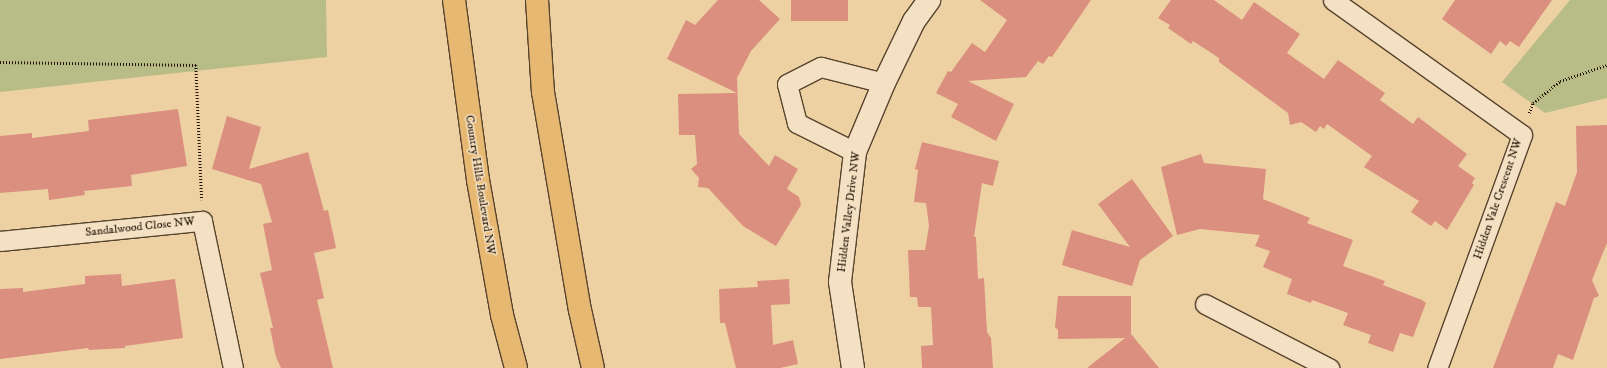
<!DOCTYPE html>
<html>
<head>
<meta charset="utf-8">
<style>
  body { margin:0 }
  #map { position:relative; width:1607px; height:368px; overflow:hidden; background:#eed1a3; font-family:"IM FELL DW Pica",serif }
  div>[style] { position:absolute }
  .green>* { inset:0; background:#b8bc86 }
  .building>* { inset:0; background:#da8f7f; transform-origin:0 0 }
  .path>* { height:2.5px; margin-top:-1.25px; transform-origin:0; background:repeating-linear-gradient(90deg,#231406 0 1px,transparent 0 3px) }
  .roads { filter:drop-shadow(1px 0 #56432d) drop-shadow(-1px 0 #56432d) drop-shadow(0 1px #56432d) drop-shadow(0 -1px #56432d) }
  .minor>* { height:19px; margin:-9.5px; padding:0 9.5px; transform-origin:9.5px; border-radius:9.5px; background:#f4e1c3 }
  .tertiary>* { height:22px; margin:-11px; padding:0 11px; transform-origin:11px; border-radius:11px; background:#f4e1c3 }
  .primary>* { height:22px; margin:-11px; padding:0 11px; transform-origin:11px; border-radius:11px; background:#e7b872 }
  span { translate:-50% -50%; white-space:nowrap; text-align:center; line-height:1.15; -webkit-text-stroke:3px #f4e1c3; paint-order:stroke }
  .street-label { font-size:12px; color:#231406 }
</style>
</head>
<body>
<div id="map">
  <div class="green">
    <div style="clip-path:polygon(0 0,326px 0,327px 57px,0 92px)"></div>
    <div style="clip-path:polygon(1570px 0,1607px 0,1607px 98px,1545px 113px,1502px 82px)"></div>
  </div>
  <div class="building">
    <div style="clip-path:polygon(718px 0,759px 0,780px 19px,751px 51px,737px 78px,739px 134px,769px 166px,775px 155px,798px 169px,787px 189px,799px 197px,801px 205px,776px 246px,743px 226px,708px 188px,698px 187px,699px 178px,691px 169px,697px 164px,695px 135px,679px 135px,678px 94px,737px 93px,667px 59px,686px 20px,695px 25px)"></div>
    <div style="left:791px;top:0;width:57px;height:21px"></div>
    <div style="clip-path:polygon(980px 0,1091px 0,1052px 57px,1049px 56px,1043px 64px,1038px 61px,1026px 77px,968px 81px,1014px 104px,996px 141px,951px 117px,958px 104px,936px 93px,948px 71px,951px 72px,972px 43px,985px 52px,1007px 20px)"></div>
    <div style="clip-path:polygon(1171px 0,1214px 0,1242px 20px,1254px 2px,1300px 34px,1287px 53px,1324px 79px,1338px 60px,1385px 93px,1380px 100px,1413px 124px,1418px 117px,1467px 154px,1458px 166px,1475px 178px,1472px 183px,1474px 185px,1447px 230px,1435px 221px,1431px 226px,1411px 212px,1419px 201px,1364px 167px,1372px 156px,1327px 124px,1324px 129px,1320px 126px,1316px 132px,1301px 122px,1290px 125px,1288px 113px,1219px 62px,1219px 58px,1193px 41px,1191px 44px,1168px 28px,1170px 25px,1158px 18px)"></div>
    <div style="clip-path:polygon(1455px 0,1552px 0,1519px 47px,1510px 41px,1506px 46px,1500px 41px,1491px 54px,1442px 19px)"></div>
    <div style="clip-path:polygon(178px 109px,187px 166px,131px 175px,132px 186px,84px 191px,85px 195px,49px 200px,48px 189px,0 193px,0 136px,32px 133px,32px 138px,89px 131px,88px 120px)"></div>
    <div style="clip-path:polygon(227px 116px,261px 127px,249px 169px,308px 152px,324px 211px,328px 210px,336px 248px,314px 253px,324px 298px,317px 300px,333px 368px,281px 368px,276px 357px,270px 328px,273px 328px,260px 273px,272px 270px,263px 224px,272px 222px,261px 184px,212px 169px)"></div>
    <div style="clip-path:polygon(1607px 125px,1607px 243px,1592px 280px,1599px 296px,1594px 298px,1573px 360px,1558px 354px,1553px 368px,1493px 368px,1556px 202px,1565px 206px,1577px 172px,1576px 126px)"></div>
    <div style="clip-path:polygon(922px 142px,999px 161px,993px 186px,982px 183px,974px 237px,976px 237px,978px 279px,984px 278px,987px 332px,991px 338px,993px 368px,922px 368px,921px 346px,933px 345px,931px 307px,918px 307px,917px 297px,910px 297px,908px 250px,925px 250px,929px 226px,926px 203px,914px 202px,918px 170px,915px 169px)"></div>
    <div style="clip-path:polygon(1201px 154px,1204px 163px,1266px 169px,1263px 199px,1310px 218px,1307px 223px,1353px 240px,1343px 266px,1385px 281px,1383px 285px,1422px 300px,1426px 303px,1413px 337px,1400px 333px,1393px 352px,1368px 343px,1371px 335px,1343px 325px,1348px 313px,1312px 300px,1311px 303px,1287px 294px,1292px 279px,1263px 267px,1270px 251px,1255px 246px,1260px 235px,1200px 229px,1177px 235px,1161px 167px)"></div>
    <div style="clip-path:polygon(1132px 179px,1173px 236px,1140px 260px,1132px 286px,1062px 265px,1072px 230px,1130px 247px,1098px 204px)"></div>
    <div style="clip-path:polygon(121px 274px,122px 286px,175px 279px,183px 338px,125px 346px,125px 348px,89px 350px,88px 348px,0 359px,0 289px,23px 288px,23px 292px,85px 284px,85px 276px)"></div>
    <div style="clip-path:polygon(789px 279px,790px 304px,771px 305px,773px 345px,793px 340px,798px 364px,780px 368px,736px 368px,725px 323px,720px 323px,719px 289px,758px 287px,757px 281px)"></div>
    <div style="clip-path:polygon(1058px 296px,1131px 296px,1131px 334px,1159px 368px,1087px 368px,1125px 338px,1058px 339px,1058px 330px,1055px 327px)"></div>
  </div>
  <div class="path">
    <div style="left:0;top:62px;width:196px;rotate:0.9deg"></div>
    <div style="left:196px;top:65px;width:135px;rotate:87.5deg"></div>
    <div style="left:1529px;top:113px;width:11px;rotate:-68deg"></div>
    <div style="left:1533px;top:103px;width:35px;rotate:-39deg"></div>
    <div style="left:1560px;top:81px;width:50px;rotate:-18.8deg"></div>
  </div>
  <div class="roads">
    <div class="minor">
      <div style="left:1333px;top:0;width:232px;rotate:35.5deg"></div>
      <div style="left:1522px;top:135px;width:248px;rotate:110deg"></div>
      <div style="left:855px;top:152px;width:65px;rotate:-153.4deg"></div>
      <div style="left:797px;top:123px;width:40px;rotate:-104.4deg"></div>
      <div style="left:787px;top:84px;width:38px;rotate:-27deg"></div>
      <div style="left:821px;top:67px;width:65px;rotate:14.3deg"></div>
      <div style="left:0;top:241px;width:203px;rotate:-5.7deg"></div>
      <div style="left:202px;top:221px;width:150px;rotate:78.1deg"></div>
      <div style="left:1205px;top:304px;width:140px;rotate:27.3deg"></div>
    </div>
    <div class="tertiary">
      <div style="left:853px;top:368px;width:87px;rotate:-98.6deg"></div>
      <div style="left:840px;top:282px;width:131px;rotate:-83.4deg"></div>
      <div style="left:855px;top:152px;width:75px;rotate:-67.2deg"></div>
      <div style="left:884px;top:83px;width:69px;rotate:-64.2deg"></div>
      <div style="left:914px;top:21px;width:26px;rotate:-54deg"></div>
    </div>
    <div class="primary">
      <div style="left:454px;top:0;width:182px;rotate:82.4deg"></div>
      <div style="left:478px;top:180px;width:137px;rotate:79.9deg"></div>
      <div style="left:502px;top:315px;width:55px;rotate:75.2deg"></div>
      <div style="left:537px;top:0;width:92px;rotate:86.3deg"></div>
      <div style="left:543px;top:92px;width:221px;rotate:80.4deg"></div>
      <div style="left:580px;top:310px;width:59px;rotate:77.4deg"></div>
    </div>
  </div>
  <div class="street-label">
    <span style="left:480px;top:185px;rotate:81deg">Country Hills Boulevard NW</span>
    <span style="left:1498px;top:199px;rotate:-71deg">Hidden Vale Crescent NW</span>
    <span style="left:849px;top:212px;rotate:-83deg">Hidden Valley Drive NW</span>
    <span style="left:140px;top:227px;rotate:-6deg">Sandalwood Close NW</span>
  </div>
</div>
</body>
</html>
